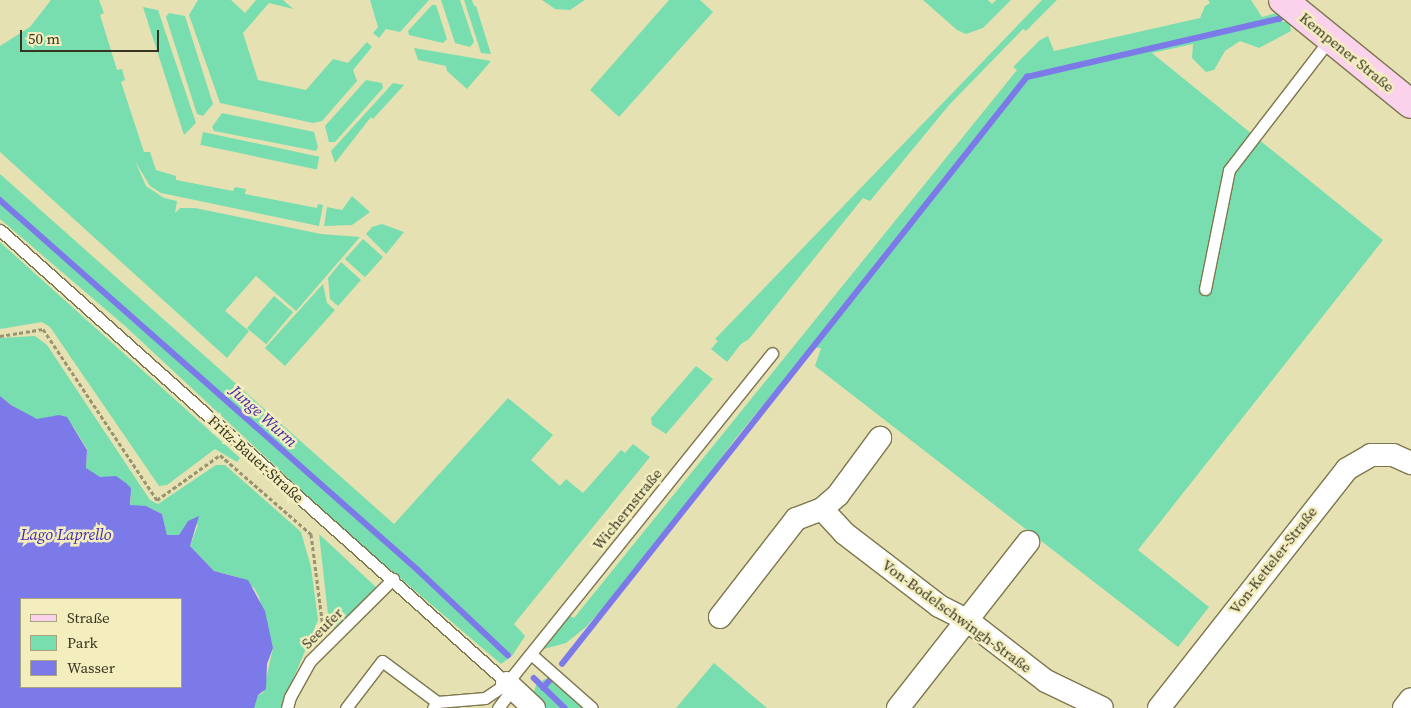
<!DOCTYPE html>
<html>
<head>
<meta charset="utf-8">
<style>
  body { margin:0 }
  #map { position:relative; width:1411px; height:708px; overflow:hidden; background:#e6e1b3; font-family:"Source Serif 4",serif }
  div>[style] { position:absolute }
  .green>* { inset:0; background:#79deaf; transform-origin:0 0 }
  .water>* { inset:0; background:#7c79e9 }
  .stream>* { height:5.5px; margin:-2.75px; padding:0 2.75px; transform-origin:2.75px; border-radius:2.75px; background:#7c79e9 }
  .path>* { height:3px; margin-top:-1.5px; transform-origin:0; background:repeating-linear-gradient(90deg,#989472 0 4px,transparent 0 6.5px) }
  .roads { filter:drop-shadow(1px 0 #7d774d) drop-shadow(-1px 0 #7d774d) drop-shadow(0 1px #7d774d) drop-shadow(0 -1px #7d774d) }
  .lane>* { height:11px; margin:-5.5px; padding:0 5.5px; transform-origin:5.5px; border-radius:5.5px; background:#fff }
  .street>* { height:22px; margin:-11px; padding:0 11px; transform-origin:11px; border-radius:11px; background:#fff }
  .primary>* { height:28px; margin:-14px; padding:0 14px; transform-origin:14px; border-radius:14px; background:#fad2eb }
  span { translate:-50% -50%; white-space:nowrap; text-align:center; line-height:1.15; -webkit-text-stroke:5px #f4eebf; paint-order:stroke }
  .street-label { font-size:15px; color:#373522 }
  .water-label { font-size:16px; color:#422bae; font-style:italic }
  .legend { position:absolute; left:20px; top:598px; width:162px; height:90px; box-sizing:border-box; background:#f4eebf; border:1px solid #a8a480; margin:0; padding:6px 9px; list-style:none; font-size:15px; color:#373522 }
  .legend li { display:flex; align-items:center; gap:10px; height:25px }
  .legend b { width:25px; border:1px solid #a8a480 }
  .scale { position:absolute; left:20px; top:30px; width:139px; height:22px; box-sizing:border-box; border:2px solid #373522; border-top:0; padding-left:6px; font-size:15px; line-height:18px; white-space:nowrap; color:#373522; -webkit-text-stroke:4px #f4eebf; paint-order:stroke }
</style>
</head>
<body>
<div id="map">
  <div class="green">
    <div style="clip-path:polygon(51px 0,99px 0,104px 13px,100px 15px,117px 70px,122px 69px,125px 80px,121px 82px,144px 152px,150px 152px,156px 170px,176px 176px,176px 180px,233px 191px,235px 187px,246px 189px,245px 194px,317px 208px,318px 204px,323px 205px,319px 226px,161px 193px,150px 186px,135px 161px,146px 186px,164px 198px,177px 201px,175px 213px,180px 208px,195px 208px,321px 234px,360px 237px,296px 311px,256px 276px,225px 311px,249px 331px,227px 358px,0 152px,0 46px,30px 27px)"></div>
    <div style="clip-path:polygon(198px 0,231px 0,245px 13px,256px 0,283px 0,293px 9px,269px 3px,243px 33px,258px 80px,306px 90px,333px 59px,348px 63px,367px 42px,372px 47px,353px 70px,357px 81px,322px 121px,313px 123px,220px 103px,189px 15px)"></div>
    <div style="clip-path:polygon(370px 0,429px 0,400px 32px,386px 29px,379px 38px,373px 33px,378px 27px)"></div>
    <div style="clip-path:polygon(441px 0,460px 0,474px 42px,470px 47px,455px 43px)"></div>
    <div style="clip-path:polygon(464px 0,472px 0,474px 6px,476px 6px,491px 54px,481px 53px)"></div>
    <div style="clip-path:polygon(542px 0,585px 0,570px 10px,555px 9px)"></div>
    <div style="clip-path:polygon(669px 0,700px 0,713px 12px,619px 117px,590px 90px)"></div>
    <div style="clip-path:polygon(923px 0,988px 0,992px 4px,996px 0,1011px 0,983px 28px,966px 34px,957px 30px)"></div>
    <div style="clip-path:polygon(1042px 0,1057px 0,1026px 31px,1023px 29px,950px 104px,870px 201px,863px 198px,749px 339px,741px 344px,727px 362px,711px 349px,718px 341px,715px 339px)"></div>
    <div style="clip-path:polygon(1208px 0,1251px 0,1262px 17px,1276px 13px,1283px 22px,1289px 21px,1291px 31px,1259px 48px,1240px 41px,1225px 51px,1214px 70px,1206px 72px,1192px 58px,1193px 44px,1152px 53px,1383px 240px,1138px 550px,1209px 607px,1178px 647px,815px 366px,821px 348px,811px 347px,736px 438px,644px 561px,586px 627px,566px 643px,544px 649px,570px 616px,574px 618px,1017px 70px,1013px 67px,1040px 40px,1048px 36px,1054px 51px,1200px 18px,1205px 6px,1210px 3px)"></div>
    <div style="clip-path:polygon(432px 5px,436px 5px,447px 39px,443px 43px,409px 35px,408px 31px)"></div>
    <div style="clip-path:polygon(143px 7px,158px 10px,196px 123px,184px 135px)"></div>
    <div style="clip-path:polygon(169px 13px,185px 16px,213px 104px,203px 116px,197px 114px,166px 17px)"></div>
    <div style="clip-path:polygon(414px 48px,491px 61px,467px 89px,447px 71px,446px 66px,418px 60px)"></div>
    <div style="clip-path:polygon(366px 80px,382px 83px,383px 88px,335px 142px,329px 142px,325px 126px)"></div>
    <div style="clip-path:polygon(393px 83px,404px 85px,373px 119px,371px 117px,335px 163px,331px 151px)"></div>
    <div style="clip-path:polygon(222px 113px,314px 132px,318px 147px,316px 151px,214px 131px,212px 127px)"></div>
    <div style="left:203px;top:132px;width:119px;height:13px;rotate:12deg"></div>
    <div style="clip-path:polygon(0 174px,394px 524px,508px 398px,553px 435px,531px 460px,560px 486px,566px 479px,583px 493px,621px 450px,625px 453px,633px 444px,650px 457px,514px 624px,525px 636px,512px 656px,501px 664px,345px 531px,125px 326px,0 219px)"></div>
    <div style="clip-path:polygon(352px 196px,370px 212px,352px 225px,324px 226px,327px 207px,342px 210px)"></div>
    <div style="clip-path:polygon(382px 224px,404px 232px,386px 254px,366px 234px,372px 227px)"></div>
    <div style="left:363px;top:239px;width:27px;height:27px;rotate:42deg"></div>
    <div style="clip-path:polygon(0 242px,240px 458px,237px 462px,215px 449px,167px 485px,159px 486px,50px 327px,42px 322px,0 329px)"></div>
    <div style="clip-path:polygon(341px 262px,361px 280px,338px 306px,330px 299px,328px 278px)"></div>
    <div style="clip-path:polygon(323px 284px,327px 303px,335px 310px,285px 366px,265px 348px)"></div>
    <div style="left:274px;top:296px;width:25px;height:42px;rotate:40deg"></div>
    <div style="clip-path:polygon(35px 336px,47px 345px,150px 500px,158px 504px,216px 465px,225px 465px,301px 532px,311px 567px,318px 620px,281px 708px,254px 708px,253px 705px,258px 695px,263px 693px,273px 648px,259px 597px,254px 588px,241px 578px,214px 571px,190px 546px,198px 525px,188px 521px,179px 536px,167px 535px,162px 514px,146px 506px,134px 507px,130px 505px,131px 497px,89px 472px,86px 468px,87px 449px,73px 426px,54px 416px,37px 420px,11px 405px,0 396px,0 338px)"></div>
    <div style="clip-path:polygon(696px 366px,713px 379px,666px 434px,652px 425px,651px 418px)"></div>
    <div style="clip-path:polygon(319px 534px,377px 588px,334px 631px,329px 623px)"></div>
    <div style="clip-path:polygon(714px 663px,767px 708px,676px 708px)"></div>
    <div style="clip-path:polygon(545px 679px,551px 681px,583px 708px,545px 708px,533px 695px,536px 685px)"></div>
  </div>
  <div class="water">
    <div style="clip-path:polygon(evenodd,0 396px,11px 405px,37px 419px,59px 415px,67px 417px,87px 450px,86px 468px,100px 477px,116px 476px,126px 483px,131px 488px,130px 505px,146px 506px,162px 514px,167px 535px,179px 535px,188px 521px,199px 516px,190px 546px,214px 571px,248px 580px,265px 611px,273px 648px,267px 664px,266px 689px,258px 695px,254px 708px,0 708px,0 396px,21px 599px,181px 599px,181px 687px,21px 687px,21px 599px)"></div>
  </div>
  <div class="stream">
    <div style="left:0;top:200px;width:558px;rotate:41.51deg"></div>
    <div style="left:418px;top:570px;width:124px;rotate:43.4deg"></div>
    <div style="left:562px;top:664px;width:749px;rotate:-51.62deg"></div>
    <div style="left:1027px;top:77px;width:259px;rotate:-13deg"></div>
    <div style="left:1279px;top:19px;width:9px;rotate:-41deg"></div>
    <div style="left:534px;top:678px;width:43px;rotate:44.1deg"></div>
    <div style="left:543px;top:688px;width:11px;rotate:-49deg"></div>
  </div>
  <div class="path">
    <div style="left:0;top:336px;width:44px;rotate:-9.2deg"></div>
    <div style="left:43px;top:329px;width:206px;rotate:56.3deg"></div>
    <div style="left:157px;top:500px;width:77px;rotate:-35.5deg"></div>
    <div style="left:220px;top:455px;width:121px;rotate:41deg"></div>
    <div style="left:311px;top:534px;width:95px;rotate:82.7deg"></div>
  </div>
  <div class="roads">
    <div class="lane">
      <div style="left:0;top:230px;width:680px;rotate:41.78deg"></div>
      <div style="left:1205px;top:289px;width:121px;rotate:-78.6deg"></div>
      <div style="left:1229px;top:170px;width:164px;rotate:-52.4deg"></div>
      <div style="left:531px;top:654px;width:81px;rotate:41.5deg"></div>
      <div style="left:437px;top:702px;width:48px;rotate:-4.8deg"></div>
      <div style="left:485px;top:698px;width:27px;rotate:-34deg"></div>
      <div style="left:507px;top:683px;width:423px;rotate:-51.2deg"></div>
      <div style="left:287px;top:708px;width:11px;rotate:-75deg"></div>
      <div style="left:290px;top:697px;width:41px;rotate:-60.9deg"></div>
      <div style="left:310px;top:661px;width:117px;rotate:-44.7deg"></div>
      <div style="left:346px;top:708px;width:59px;rotate:-52.5deg"></div>
      <div style="left:382px;top:661px;width:69px;rotate:36.7deg"></div>
      <div style="left:437px;top:702px;width:7px;rotate:124deg"></div>
      <div style="left:498px;top:708px;width:25px;rotate:-53deg"></div>
    </div>
    <div class="street">
      <div style="left:822px;top:509px;width:33px;rotate:47deg"></div>
      <div style="left:844px;top:533px;width:120px;rotate:37.5deg"></div>
      <div style="left:939px;top:606px;width:31px;rotate:27deg"></div>
      <div style="left:967px;top:620px;width:100px;rotate:37.7deg"></div>
      <div style="left:1046px;top:681px;width:62px;rotate:25.7deg"></div>
      <div style="left:720px;top:617px;width:124px;rotate:-52.2deg"></div>
      <div style="left:796px;top:519px;width:28px;rotate:-21deg"></div>
      <div style="left:822px;top:509px;width:21px;rotate:-41deg"></div>
      <div style="left:838px;top:495px;width:71px;rotate:-53.6deg"></div>
      <div style="left:507px;top:683px;width:37px;rotate:43deg"></div>
      <div style="left:898px;top:708px;width:211px;rotate:-51.9deg"></div>
      <div style="left:1159px;top:708px;width:304px;rotate:-51.8deg"></div>
      <div style="left:1347px;top:469px;width:28px;rotate:-30deg"></div>
      <div style="left:1371px;top:455px;width:22px"></div>
      <div style="left:1393px;top:455px;width:20px;rotate:24deg"></div>
      <div style="left:1404px;top:708px;width:11px;rotate:-52deg"></div>
    </div>
    <div class="primary">
      <div style="left:1283px;top:0;width:165px;rotate:39.1deg"></div>
    </div>
  </div>
  <div class="street-label">
    <span style="left:1347px;top:52px;rotate:39deg">Kempener Straße</span>
    <span style="left:256px;top:459px;rotate:42deg">Fritz-Bauer-Straße</span>
    <span style="left:627px;top:509px;rotate:-51deg">Wichernstraße</span>
    <span style="left:1273px;top:560px;rotate:-52deg">Von-Ketteler-Straße</span>
    <span style="left:957px;top:616px;rotate:36deg">Von-Bodelschwingh-Straße</span>
    <span style="left:322px;top:628px;rotate:-45deg">Seeufer</span>
  </div>
  <div class="water-label">
    <span style="left:264px;top:416px;rotate:42deg">Junge Wurm</span>
    <span style="left:66px;top:534px">Lago Laprello</span>
  </div>
  <ul class="legend">
  <li><b style="height:6px;background:#fad2eb"></b>Straße</li>
  <li><b style="height:14px;background:#79deaf"></b>Park</li>
  <li><b style="height:14px;background:#7c79e9"></b>Wasser</li>
  </ul>
  <div class="scale">50 m</div>
</div>
</body>
</html>
